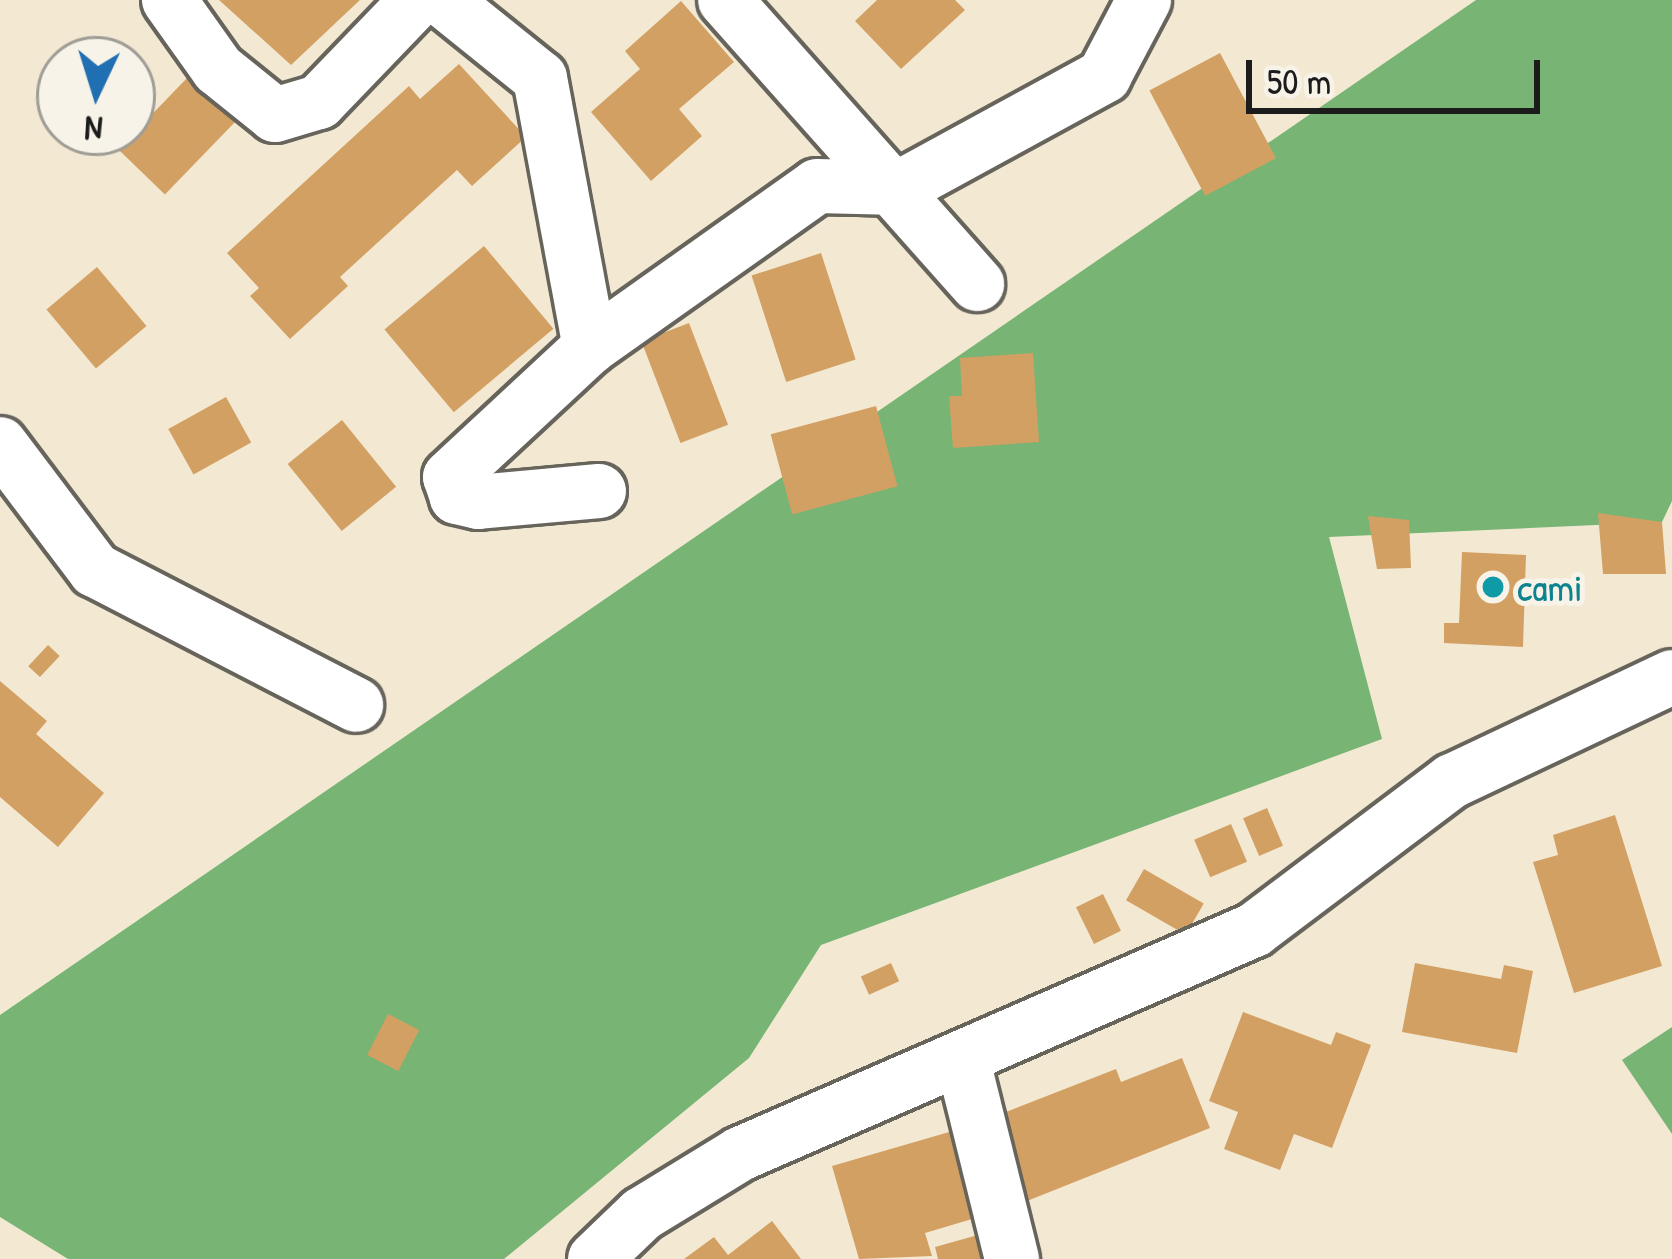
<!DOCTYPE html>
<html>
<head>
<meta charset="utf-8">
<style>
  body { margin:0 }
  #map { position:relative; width:1672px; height:1259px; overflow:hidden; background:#f3e9d3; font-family:"Patrick Hand",sans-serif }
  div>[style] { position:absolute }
  .forest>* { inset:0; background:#78b474 }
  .building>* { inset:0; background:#d3a063; transform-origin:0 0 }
  .roads { filter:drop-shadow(3px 0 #67645c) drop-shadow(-3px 0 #67645c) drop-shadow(0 3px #67645c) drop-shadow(0 -3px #67645c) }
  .minor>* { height:54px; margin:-27px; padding:0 27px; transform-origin:27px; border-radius:27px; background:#fff }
  .dots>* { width:33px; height:33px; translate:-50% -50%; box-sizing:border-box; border:6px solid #f7f3e8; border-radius:50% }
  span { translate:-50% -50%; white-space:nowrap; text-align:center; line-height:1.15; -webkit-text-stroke:10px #f7f3e8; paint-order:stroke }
  .culture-label { font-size:39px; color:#0d838f }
  .left { translate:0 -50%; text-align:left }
  .north { position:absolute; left:36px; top:36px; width:120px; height:120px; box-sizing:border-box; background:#f7f3e8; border:3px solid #9f9d96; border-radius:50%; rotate:184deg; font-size:33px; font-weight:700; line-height:48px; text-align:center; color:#1c1c1c }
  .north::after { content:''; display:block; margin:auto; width:42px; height:54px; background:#1f6fb2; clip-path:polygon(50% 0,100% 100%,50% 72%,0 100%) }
  .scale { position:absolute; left:1246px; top:60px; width:294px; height:54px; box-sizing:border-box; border:6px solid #1c1c1c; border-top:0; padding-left:15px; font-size:36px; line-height:42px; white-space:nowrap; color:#1c1c1c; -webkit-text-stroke:9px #f7f3e8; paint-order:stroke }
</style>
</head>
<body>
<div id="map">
  <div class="forest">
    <div style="clip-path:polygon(1476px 0,1672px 0,1672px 501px,1662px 522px,1329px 537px,1382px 739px,821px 945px,749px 1058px,504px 1259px,68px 1259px,0 1217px,0 1015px)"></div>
    <div style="clip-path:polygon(1672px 1027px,1672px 1134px,1622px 1060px)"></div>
  </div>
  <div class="building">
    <div style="clip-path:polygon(219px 0,360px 0,291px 65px)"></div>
    <div style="clip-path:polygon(877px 0,955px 0,965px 10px,901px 69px,855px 21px)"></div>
    <div style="clip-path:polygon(681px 1px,734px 62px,679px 109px,702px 136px,651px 181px,591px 112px,640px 69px,625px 51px)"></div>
    <div style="left:1220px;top:53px;width:119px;height:80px;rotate:62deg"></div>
    <div style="clip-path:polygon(459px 64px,526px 137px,472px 186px,457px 170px,340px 277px,348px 286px,290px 339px,250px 296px,259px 288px,227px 253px,409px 86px,420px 99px)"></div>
    <div style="left:189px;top:76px;width:65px;height:102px;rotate:44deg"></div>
    <div style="left:484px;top:246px;width:108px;height:130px;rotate:50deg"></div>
    <div style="left:821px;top:253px;width:112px;height:73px;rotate:72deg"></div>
    <div style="left:97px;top:267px;width:77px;height:66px;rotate:50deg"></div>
    <div style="left:689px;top:323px;width:109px;height:51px;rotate:69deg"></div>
    <div style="clip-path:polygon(1033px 353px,1039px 442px,953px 448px,949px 396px,962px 396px,960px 358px)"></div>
    <div style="left:226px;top:397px;width:52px;height:66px;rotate:61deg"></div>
    <div style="left:876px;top:406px;width:83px;height:109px;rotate:75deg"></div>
    <div style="left:342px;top:420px;width:86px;height:70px;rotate:51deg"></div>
    <div style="clip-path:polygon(1598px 513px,1662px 522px,1666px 574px,1603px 574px)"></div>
    <div style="clip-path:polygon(1368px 516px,1409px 520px,1411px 568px,1377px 569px)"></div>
    <div style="clip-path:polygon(1462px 552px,1526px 555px,1523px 647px,1444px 643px,1444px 623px,1459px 623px)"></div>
    <div style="left:48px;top:645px;width:16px;height:29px;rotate:43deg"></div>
    <div style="clip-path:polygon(0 681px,47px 721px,36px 734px,104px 793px,58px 847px,0 797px)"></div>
    <div style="left:1267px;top:808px;width:41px;height:26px;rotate:67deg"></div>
    <div style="clip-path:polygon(1615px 815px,1662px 966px,1574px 993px,1533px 862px,1558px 855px,1553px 835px)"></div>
    <div style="left:1231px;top:824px;width:41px;height:40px;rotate:67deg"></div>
    <div style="left:1144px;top:869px;width:69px;height:36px;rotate:30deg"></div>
    <div style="left:1103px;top:894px;width:41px;height:30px;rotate:64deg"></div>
    <div style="left:891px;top:963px;width:20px;height:33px;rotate:66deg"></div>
    <div style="clip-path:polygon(1415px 963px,1501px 979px,1504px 965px,1533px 971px,1517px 1053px,1402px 1032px)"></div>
    <div style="clip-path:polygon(1243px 1012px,1331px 1045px,1336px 1032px,1371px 1045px,1332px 1148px,1294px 1134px,1280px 1170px,1224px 1149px,1238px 1112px,1209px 1101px)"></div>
    <div style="left:388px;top:1014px;width:35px;height:46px;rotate:27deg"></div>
    <div style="clip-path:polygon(1182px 1058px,1210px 1128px,1022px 1203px,988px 1119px,1116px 1069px,1121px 1082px)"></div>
    <div style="clip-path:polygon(963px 1128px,989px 1214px,925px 1233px,932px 1256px,859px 1259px,832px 1166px)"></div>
    <div style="clip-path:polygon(772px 1221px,801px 1259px,684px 1259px,714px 1237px,728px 1255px)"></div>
    <div style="clip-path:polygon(985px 1233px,1000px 1259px,938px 1259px,935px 1247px)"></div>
  </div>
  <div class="roads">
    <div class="minor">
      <div style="left:169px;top:0;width:85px;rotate:54.6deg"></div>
      <div style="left:218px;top:69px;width:73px;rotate:38.9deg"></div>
      <div style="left:275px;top:115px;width:46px;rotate:-16.5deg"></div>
      <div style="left:319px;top:102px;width:141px;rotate:-46.1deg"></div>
      <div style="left:443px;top:0;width:124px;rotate:38.8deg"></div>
      <div style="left:540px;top:78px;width:274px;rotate:79.5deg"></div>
      <div style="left:725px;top:0;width:380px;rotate:48.4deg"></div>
      <div style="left:0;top:444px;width:158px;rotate:53deg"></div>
      <div style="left:95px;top:570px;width:294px;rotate:27.3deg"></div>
      <div style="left:599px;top:491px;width:121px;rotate:174.8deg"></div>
      <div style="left:478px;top:502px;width:22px;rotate:-167deg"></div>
      <div style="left:457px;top:497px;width:21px;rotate:-109deg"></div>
      <div style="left:450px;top:477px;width:191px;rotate:-42.9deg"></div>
      <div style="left:590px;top:347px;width:278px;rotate:-35.3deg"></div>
      <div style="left:817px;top:186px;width:82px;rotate:1.4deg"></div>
      <div style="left:899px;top:188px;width:234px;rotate:-28.6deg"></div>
      <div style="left:1104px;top:76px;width:86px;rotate:-62.2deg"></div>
      <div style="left:963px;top:1061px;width:204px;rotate:76.1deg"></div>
      <div style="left:595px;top:1259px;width:65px;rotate:-43.8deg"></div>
      <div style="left:642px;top:1214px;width:115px;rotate:-31.5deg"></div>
      <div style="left:740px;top:1154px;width:561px;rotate:-23.55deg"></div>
      <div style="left:1254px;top:930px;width:248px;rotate:-37deg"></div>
      <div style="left:1452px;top:781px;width:243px;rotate:-25.3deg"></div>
    </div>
  </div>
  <div class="dots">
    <div style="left:1493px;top:587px;background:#0f9aa8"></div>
  </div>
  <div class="culture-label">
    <span class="left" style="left:1517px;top:587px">cami</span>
  </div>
  <div class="north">N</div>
  <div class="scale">50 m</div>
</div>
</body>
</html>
